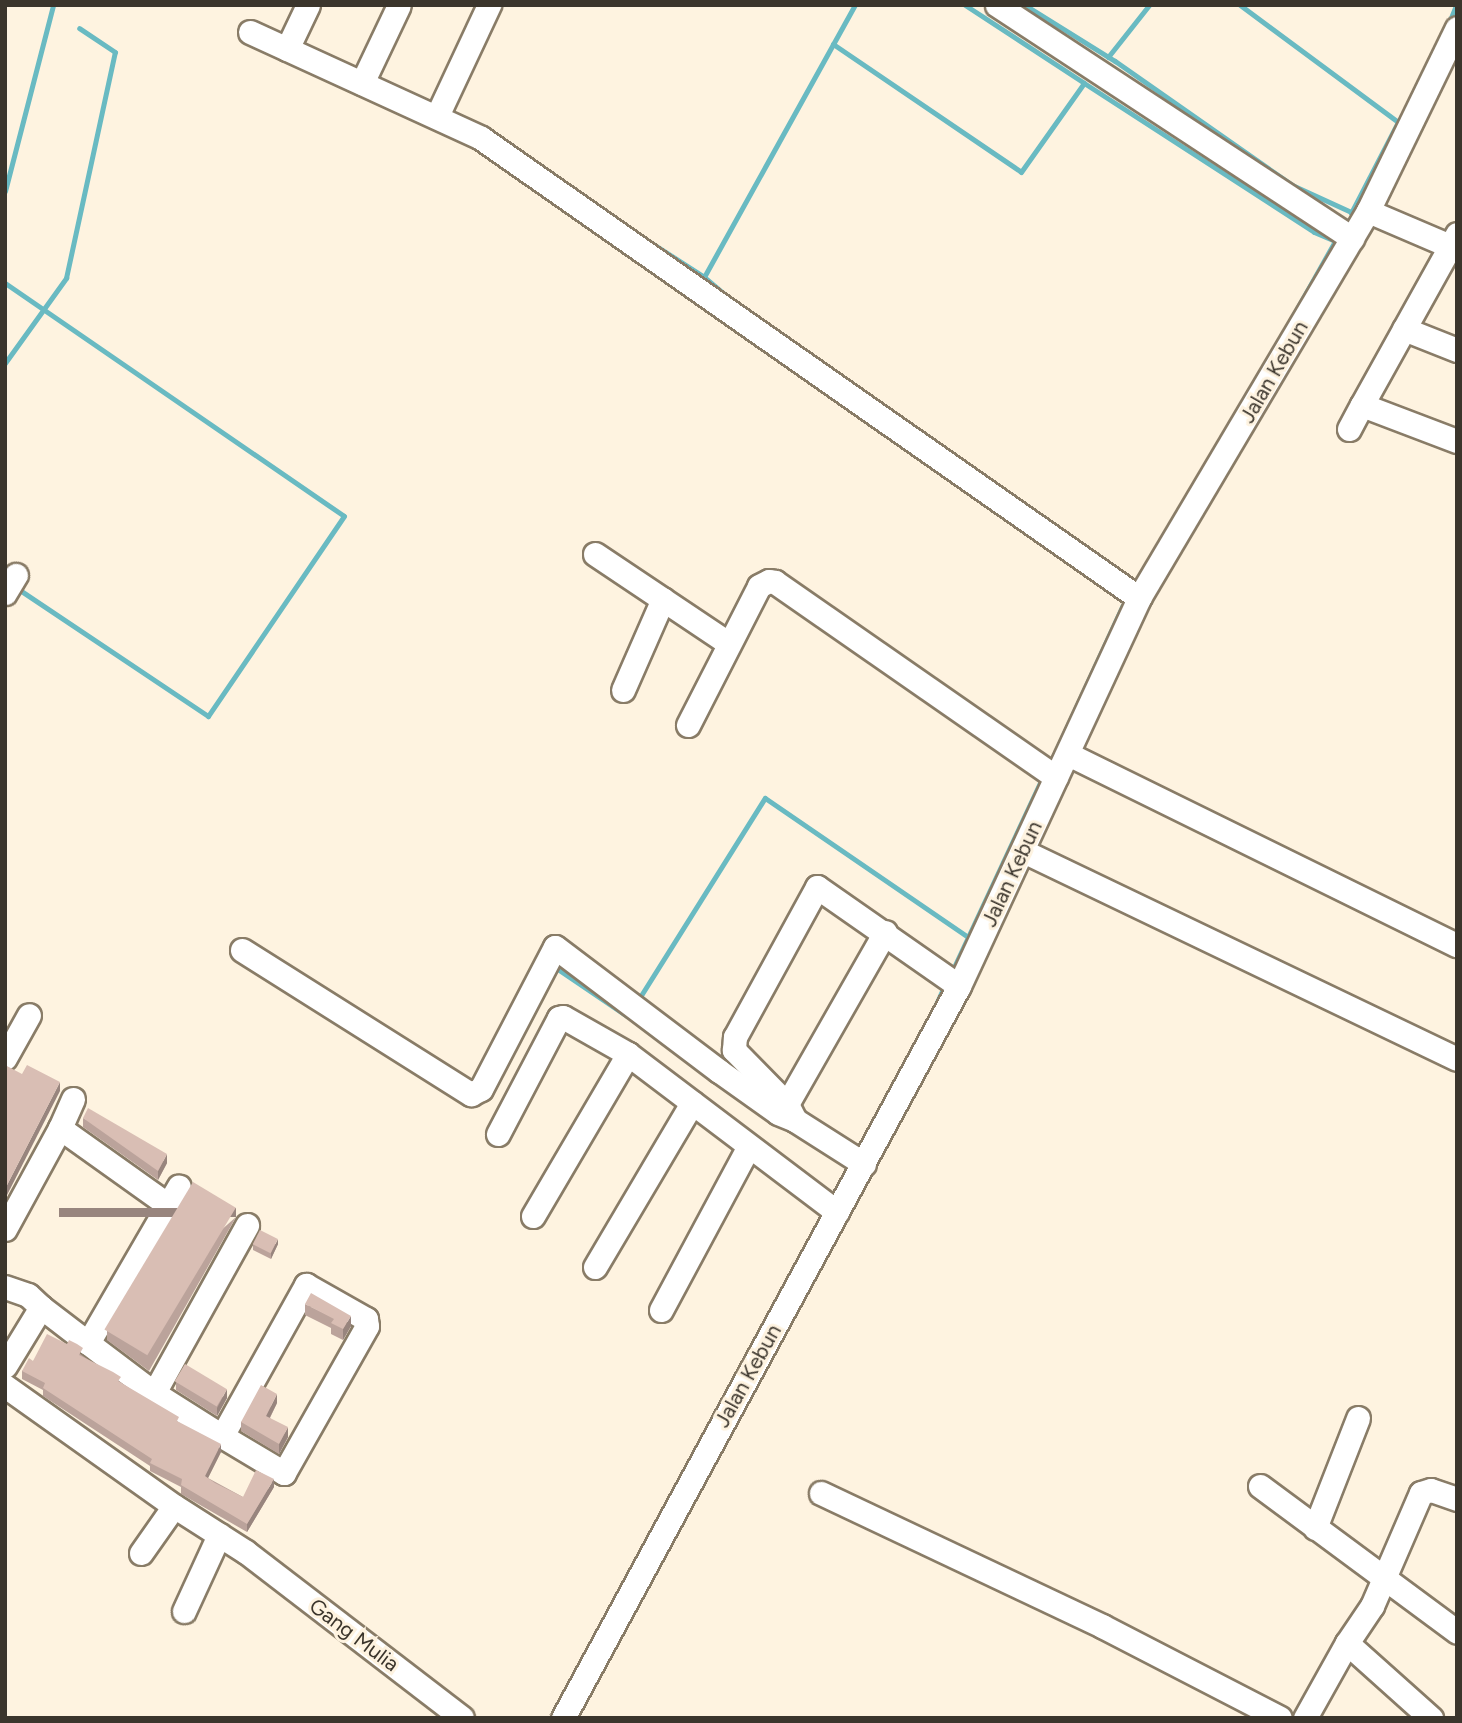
<!DOCTYPE html>
<html>
<head>
<meta charset="utf-8">
<style>
  body { margin:0 }
  #map { position:relative; width:1462px; height:1723px; overflow:hidden; background:#fef3e0; font-family:Figtree,sans-serif }
  div>[style] { position:absolute }
  .stream>* { height:5px; margin:-2.5px; padding:0 2.5px; transform-origin:2.5px; border-radius:2.5px; background:#69bac2 }
  .roads { filter:drop-shadow(2px 0 #897c67) drop-shadow(-2px 0 #897c67) drop-shadow(0 2px #897c67) drop-shadow(0 -2px #897c67) }
  .minor>* { height:23px; margin:-11.5px; padding:0 11.5px; transform-origin:11.5px; border-radius:11.5px; background:#fff }
  .wall>* { inset:0; background:#bba39b }
  .shaded-wall>* { inset:0; background:#98857e; transform-origin:0 0 }
  .building>* { inset:0; background:#d9beb4; transform-origin:0 0 }
  span { translate:-50% -50%; white-space:nowrap; text-align:center; line-height:1.15; -webkit-text-stroke:6px #fef3e0; paint-order:stroke }
  .street-label { font-size:21px; color:#3b352c }
  .frame { position:absolute; inset:0; border:7px solid #3b352c; pointer-events:none }
</style>
</head>
<body>
<div id="map">
  <div class="stream">
    <div style="left:965px;top:5px;width:142px;rotate:33.2deg"></div>
    <div style="left:1025px;top:5px;width:106px;rotate:31.9deg"></div>
    <div style="left:1115px;top:61px;width:216px;rotate:35deg"></div>
    <div style="left:1292px;top:185px;width:65px;rotate:24.6deg"></div>
    <div style="left:1240px;top:5px;width:197px;rotate:36.5deg"></div>
    <div style="left:1398px;top:122px;width:9px;rotate:-54deg"></div>
    <div style="left:1448px;top:25px;width:22px;rotate:-68deg"></div>
    <div style="left:833px;top:44px;width:227px;rotate:34.2deg"></div>
    <div style="left:1021px;top:172px;width:109px;rotate:-54.7deg"></div>
    <div style="left:1084px;top:83px;width:274px;rotate:32.9deg"></div>
    <div style="left:1314px;top:232px;width:23px;rotate:23deg"></div>
    <div style="left:1335px;top:241px;width:100px;rotate:119.4deg"></div>
    <div style="left:1108px;top:57px;width:66px;rotate:-51.7deg"></div>
    <div style="left:5px;top:191px;width:192px;rotate:-75.5deg"></div>
    <div style="left:1351px;top:213px;width:102px;rotate:-62.7deg"></div>
    <div style="left:633px;top:231px;width:85px;rotate:32.9deg"></div>
    <div style="left:704px;top:277px;width:311px;rotate:-61deg"></div>
    <div style="left:704px;top:277px;width:34px;rotate:40deg"></div>
    <div style="left:5px;top:283px;width:411px;rotate:34.5deg"></div>
    <div style="left:344px;top:516px;width:242px;rotate:124.2deg"></div>
    <div style="left:208px;top:716px;width:234px;rotate:-146.2deg"></div>
    <div style="left:5px;top:363px;width:105px;rotate:-54.3deg"></div>
    <div style="left:66px;top:278px;width:231px;rotate:-77.8deg"></div>
    <div style="left:115px;top:52px;width:43px;rotate:-146.3deg"></div>
    <div style="left:1053px;top:757px;width:167px;rotate:-65.3deg"></div>
    <div style="left:955px;top:965px;width:201px;rotate:-65deg"></div>
    <div style="left:559px;top:970px;width:82px;rotate:34.1deg"></div>
    <div style="left:640px;top:997px;width:235px;rotate:-57.9deg"></div>
    <div style="left:765px;top:798px;width:246px;rotate:34.4deg"></div>
    <div style="left:933px;top:1011px;width:22px;rotate:-66deg"></div>
  </div>
  <div class="roads">
    <div class="minor">
      <div style="left:997px;top:5px;width:425px;rotate:33.3deg"></div>
      <div style="left:250px;top:32px;width:254px;rotate:24.6deg"></div>
      <div style="left:481px;top:138px;width:803px;rotate:34.96deg"></div>
      <div style="left:287px;top:49px;width:49px;rotate:-64.5deg"></div>
      <div style="left:362px;top:83px;width:86px;rotate:-64.6deg"></div>
      <div style="left:437px;top:116px;width:123px;rotate:-64.9deg"></div>
      <div style="left:1368px;top:211px;width:97px;rotate:23.1deg"></div>
      <div style="left:1457px;top:234px;width:196px;rotate:119.1deg"></div>
      <div style="left:1362px;top:405px;width:102px;rotate:20.8deg"></div>
      <div style="left:1404px;top:329px;width:57px;rotate:21.6deg"></div>
      <div style="left:1349px;top:429px;width:27px;rotate:-62deg"></div>
      <div style="left:595px;top:554px;width:160px;rotate:33.8deg"></div>
      <div style="left:5px;top:593px;width:21px;rotate:-59deg"></div>
      <div style="left:623px;top:690px;width:99px;rotate:-66.3deg"></div>
      <div style="left:688px;top:725px;width:156px;rotate:-62.9deg"></div>
      <div style="left:759px;top:586px;width:11px;rotate:-27deg"></div>
      <div style="left:769px;top:581px;width:6px;rotate:9deg"></div>
      <div style="left:775px;top:582px;width:342px;rotate:34.8deg"></div>
      <div style="left:1068px;top:754px;width:433px;rotate:26.2deg"></div>
      <div style="left:1023px;top:851px;width:481px;rotate:25.6deg"></div>
      <div style="left:242px;top:950px;width:271px;rotate:32.2deg"></div>
      <div style="left:471px;top:1094px;width:11px;rotate:-27deg"></div>
      <div style="left:481px;top:1089px;width:160px;rotate:-62.5deg"></div>
      <div style="left:555px;top:947px;width:206px;rotate:37.1deg"></div>
      <div style="left:719px;top:1071px;width:72px;rotate:35.4deg"></div>
      <div style="left:778px;top:1113px;width:18px;rotate:22deg"></div>
      <div style="left:5px;top:1058px;width:49px;rotate:-60.8deg"></div>
      <div style="left:73px;top:1099px;width:32px;rotate:114deg"></div>
      <div style="left:60px;top:1128px;width:133px;rotate:35.5deg"></div>
      <div style="left:787px;top:1104px;width:198px;rotate:-60.3deg"></div>
      <div style="left:498px;top:1134px;width:131px;rotate:-62.3deg"></div>
      <div style="left:559px;top:1018px;width:4px;rotate:-14deg"></div>
      <div style="left:563px;top:1017px;width:75px;rotate:29.6deg"></div>
      <div style="left:628px;top:1054px;width:262px;rotate:37.1deg"></div>
      <div style="left:864px;top:1164px;width:82px;rotate:-147.5deg"></div>
      <div style="left:795px;top:1120px;width:18px;rotate:-117deg"></div>
      <div style="left:787px;top:1104px;width:76px;rotate:-134.5deg"></div>
      <div style="left:734px;top:1050px;width:13px;rotate:-86deg"></div>
      <div style="left:735px;top:1037px;width:171px;rotate:-61.3deg"></div>
      <div style="left:817px;top:887px;width:173px;rotate:34.9deg"></div>
      <div style="left:533px;top:1216px;width:188px;rotate:-59.6deg"></div>
      <div style="left:5px;top:1229px;width:115px;rotate:-61.4deg"></div>
      <div style="left:595px;top:1267px;width:191px;rotate:-59.4deg"></div>
      <div style="left:306px;top:1285px;width:69px;rotate:29.5deg"></div>
      <div style="left:366px;top:1319px;width:7px;rotate:82deg"></div>
      <div style="left:367px;top:1326px;width:169px;rotate:119.5deg"></div>
      <div style="left:284px;top:1473px;width:72px;rotate:-149.2deg"></div>
      <div style="left:222px;top:1436px;width:173px;rotate:-60.9deg"></div>
      <div style="left:5px;top:1287px;width:24px;rotate:19deg"></div>
      <div style="left:28px;top:1295px;width:18px;rotate:43deg"></div>
      <div style="left:41px;top:1307px;width:69px;rotate:121.4deg"></div>
      <div style="left:41px;top:1307px;width:59px;rotate:37.5deg"></div>
      <div style="left:661px;top:1310px;width:186px;rotate:-61.8deg"></div>
      <div style="left:5px;top:1386px;width:207px;rotate:35.4deg"></div>
      <div style="left:174px;top:1506px;width:85px;rotate:32.6deg"></div>
      <div style="left:246px;top:1552px;width:272px;rotate:37.5deg"></div>
      <div style="left:154px;top:1393px;width:83px;rotate:-142.9deg"></div>
      <div style="left:88px;top:1343px;width:181px;rotate:-59.9deg"></div>
      <div style="left:222px;top:1436px;width:80px;rotate:-147.7deg"></div>
      <div style="left:154px;top:1393px;width:192px;rotate:-61deg"></div>
      <div style="left:1260px;top:1486px;width:245px;rotate:36.5deg"></div>
      <div style="left:821px;top:1493px;width:311px;rotate:25.3deg"></div>
      <div style="left:1102px;top:1626px;width:200px;rotate:27.3deg"></div>
      <div style="left:1315px;top:1528px;width:118px;rotate:-68.6deg"></div>
      <div style="left:141px;top:1553px;width:57px;rotate:-54.9deg"></div>
      <div style="left:184px;top:1611px;width:84px;rotate:-65.3deg"></div>
      <div style="left:1347px;top:1643px;width:113px;rotate:41.8deg"></div>
      <div style="left:563px;top:1718px;width:832px;rotate:-61.59deg"></div>
      <div style="left:959px;top:986px;width:428px;rotate:-65.1deg"></div>
      <div style="left:1139px;top:598px;width:450px;rotate:-59.4deg"></div>
      <div style="left:1368px;top:211px;width:203px;rotate:-64.1deg"></div>
      <div style="left:1305px;top:1718px;width:86px;rotate:-60.8deg"></div>
      <div style="left:1347px;top:1643px;width:45px;rotate:-56deg"></div>
      <div style="left:1372px;top:1606px;width:123px;rotate:-66.6deg"></div>
      <div style="left:1421px;top:1493px;width:10px;rotate:-17deg"></div>
      <div style="left:1431px;top:1490px;width:28px;rotate:19deg"></div>
    </div>
  </div>
  <div class="wall">
    <div style="clip-path:polygon(83px 1118px,167px 1163px,158px 1180px,83px 1127px)"></div>
    <div style="clip-path:polygon(236px 1217px,149px 1371px,107px 1340px,107px 1331px)"></div>
    <div style="clip-path:polygon(253px 1244px,278px 1244px,271px 1259px,253px 1250px)"></div>
    <div style="clip-path:polygon(305px 1304px,351px 1326px,343px 1340px,331px 1334px,331px 1328px,305px 1315px)"></div>
    <div style="clip-path:polygon(67px 1344px,83px 1356px,221px 1452px,208px 1478px,243px 1497px,274px 1487px,247px 1532px,181px 1494px,181px 1487px,150px 1471px,150px 1466px,43px 1396px,43px 1390px,22px 1379px,22px 1371px,33px 1361px)"></div>
    <div style="clip-path:polygon(176px 1382px,227px 1398px,217px 1416px,176px 1390px)"></div>
    <div style="clip-path:polygon(277px 1403px,270px 1418px,288px 1437px,279px 1454px,241px 1431px,241px 1422px)"></div>
  </div>
  <div class="shaded-wall">
    <div style="clip-path:polygon(60px 1082px,60px 1091px,5px 1199px,5px 1189px)"></div>
    <div style="clip-path:polygon(167px 1154px,167px 1163px,158px 1180px,158px 1171px)"></div>
    <div style="left:236px;top:1208px;width:9px;height:177px;rotate:90deg"></div>
    <div style="clip-path:polygon(278px 1239px,278px 1244px,271px 1259px,271px 1253px)"></div>
    <div style="clip-path:polygon(351px 1316px,351px 1326px,343px 1340px,343px 1329px)"></div>
    <div style="clip-path:polygon(227px 1389px,227px 1398px,217px 1416px,217px 1408px)"></div>
    <div style="clip-path:polygon(277px 1394px,277px 1403px,266px 1425px,266px 1416px)"></div>
    <div style="clip-path:polygon(288px 1427px,288px 1437px,279px 1454px,279px 1444px)"></div>
    <div style="clip-path:polygon(221px 1444px,221px 1452px,205px 1484px,205px 1476px)"></div>
    <div style="clip-path:polygon(274px 1479px,274px 1487px,247px 1532px,247px 1524px)"></div>
  </div>
  <div class="building">
    <div style="clip-path:polygon(5px 1065px,22px 1074px,27px 1065px,60px 1082px,5px 1189px)"></div>
    <div style="clip-path:polygon(88px 1108px,167px 1154px,158px 1171px,83px 1118px)"></div>
    <div style="left:193px;top:1182px;width:50px;height:172px;rotate:31deg"></div>
    <div style="left:260px;top:1230px;width:20px;height:16px;rotate:27deg"></div>
    <div style="clip-path:polygon(311px 1293px,351px 1316px,343px 1329px,331px 1323px,334px 1319px,305px 1304px)"></div>
    <div style="clip-path:polygon(47px 1334px,67px 1344px,69px 1340px,77px 1344px,83px 1348px,79px 1355px,113px 1372px,121px 1377px,118px 1381px,179px 1417px,177px 1421px,221px 1444px,205px 1476px,215px 1483px,243px 1497px,256px 1470px,274px 1479px,247px 1524px,181px 1485px,182px 1479px,150px 1463px,152px 1459px,43px 1388px,45px 1383px,22px 1371px,29px 1358px,33px 1361px)"></div>
    <div style="left:185px;top:1364px;width:49px;height:20px;rotate:31deg"></div>
    <div style="clip-path:polygon(261px 1385px,277px 1394px,266px 1416px,288px 1427px,279px 1444px,241px 1422px)"></div>
  </div>
  <div class="street-label">
    <span style="left:1274px;top:372px;rotate:-60deg">Jalan Kebun</span>
    <span style="left:1012px;top:874px;rotate:-65deg">Jalan Kebun</span>
    <span style="left:748px;top:1376px;rotate:-61deg">Jalan Kebun</span>
    <span style="left:354px;top:1635px;rotate:37deg">Gang Mulia</span>
  </div>
  <div class="frame"></div>
</div>
</body>
</html>
